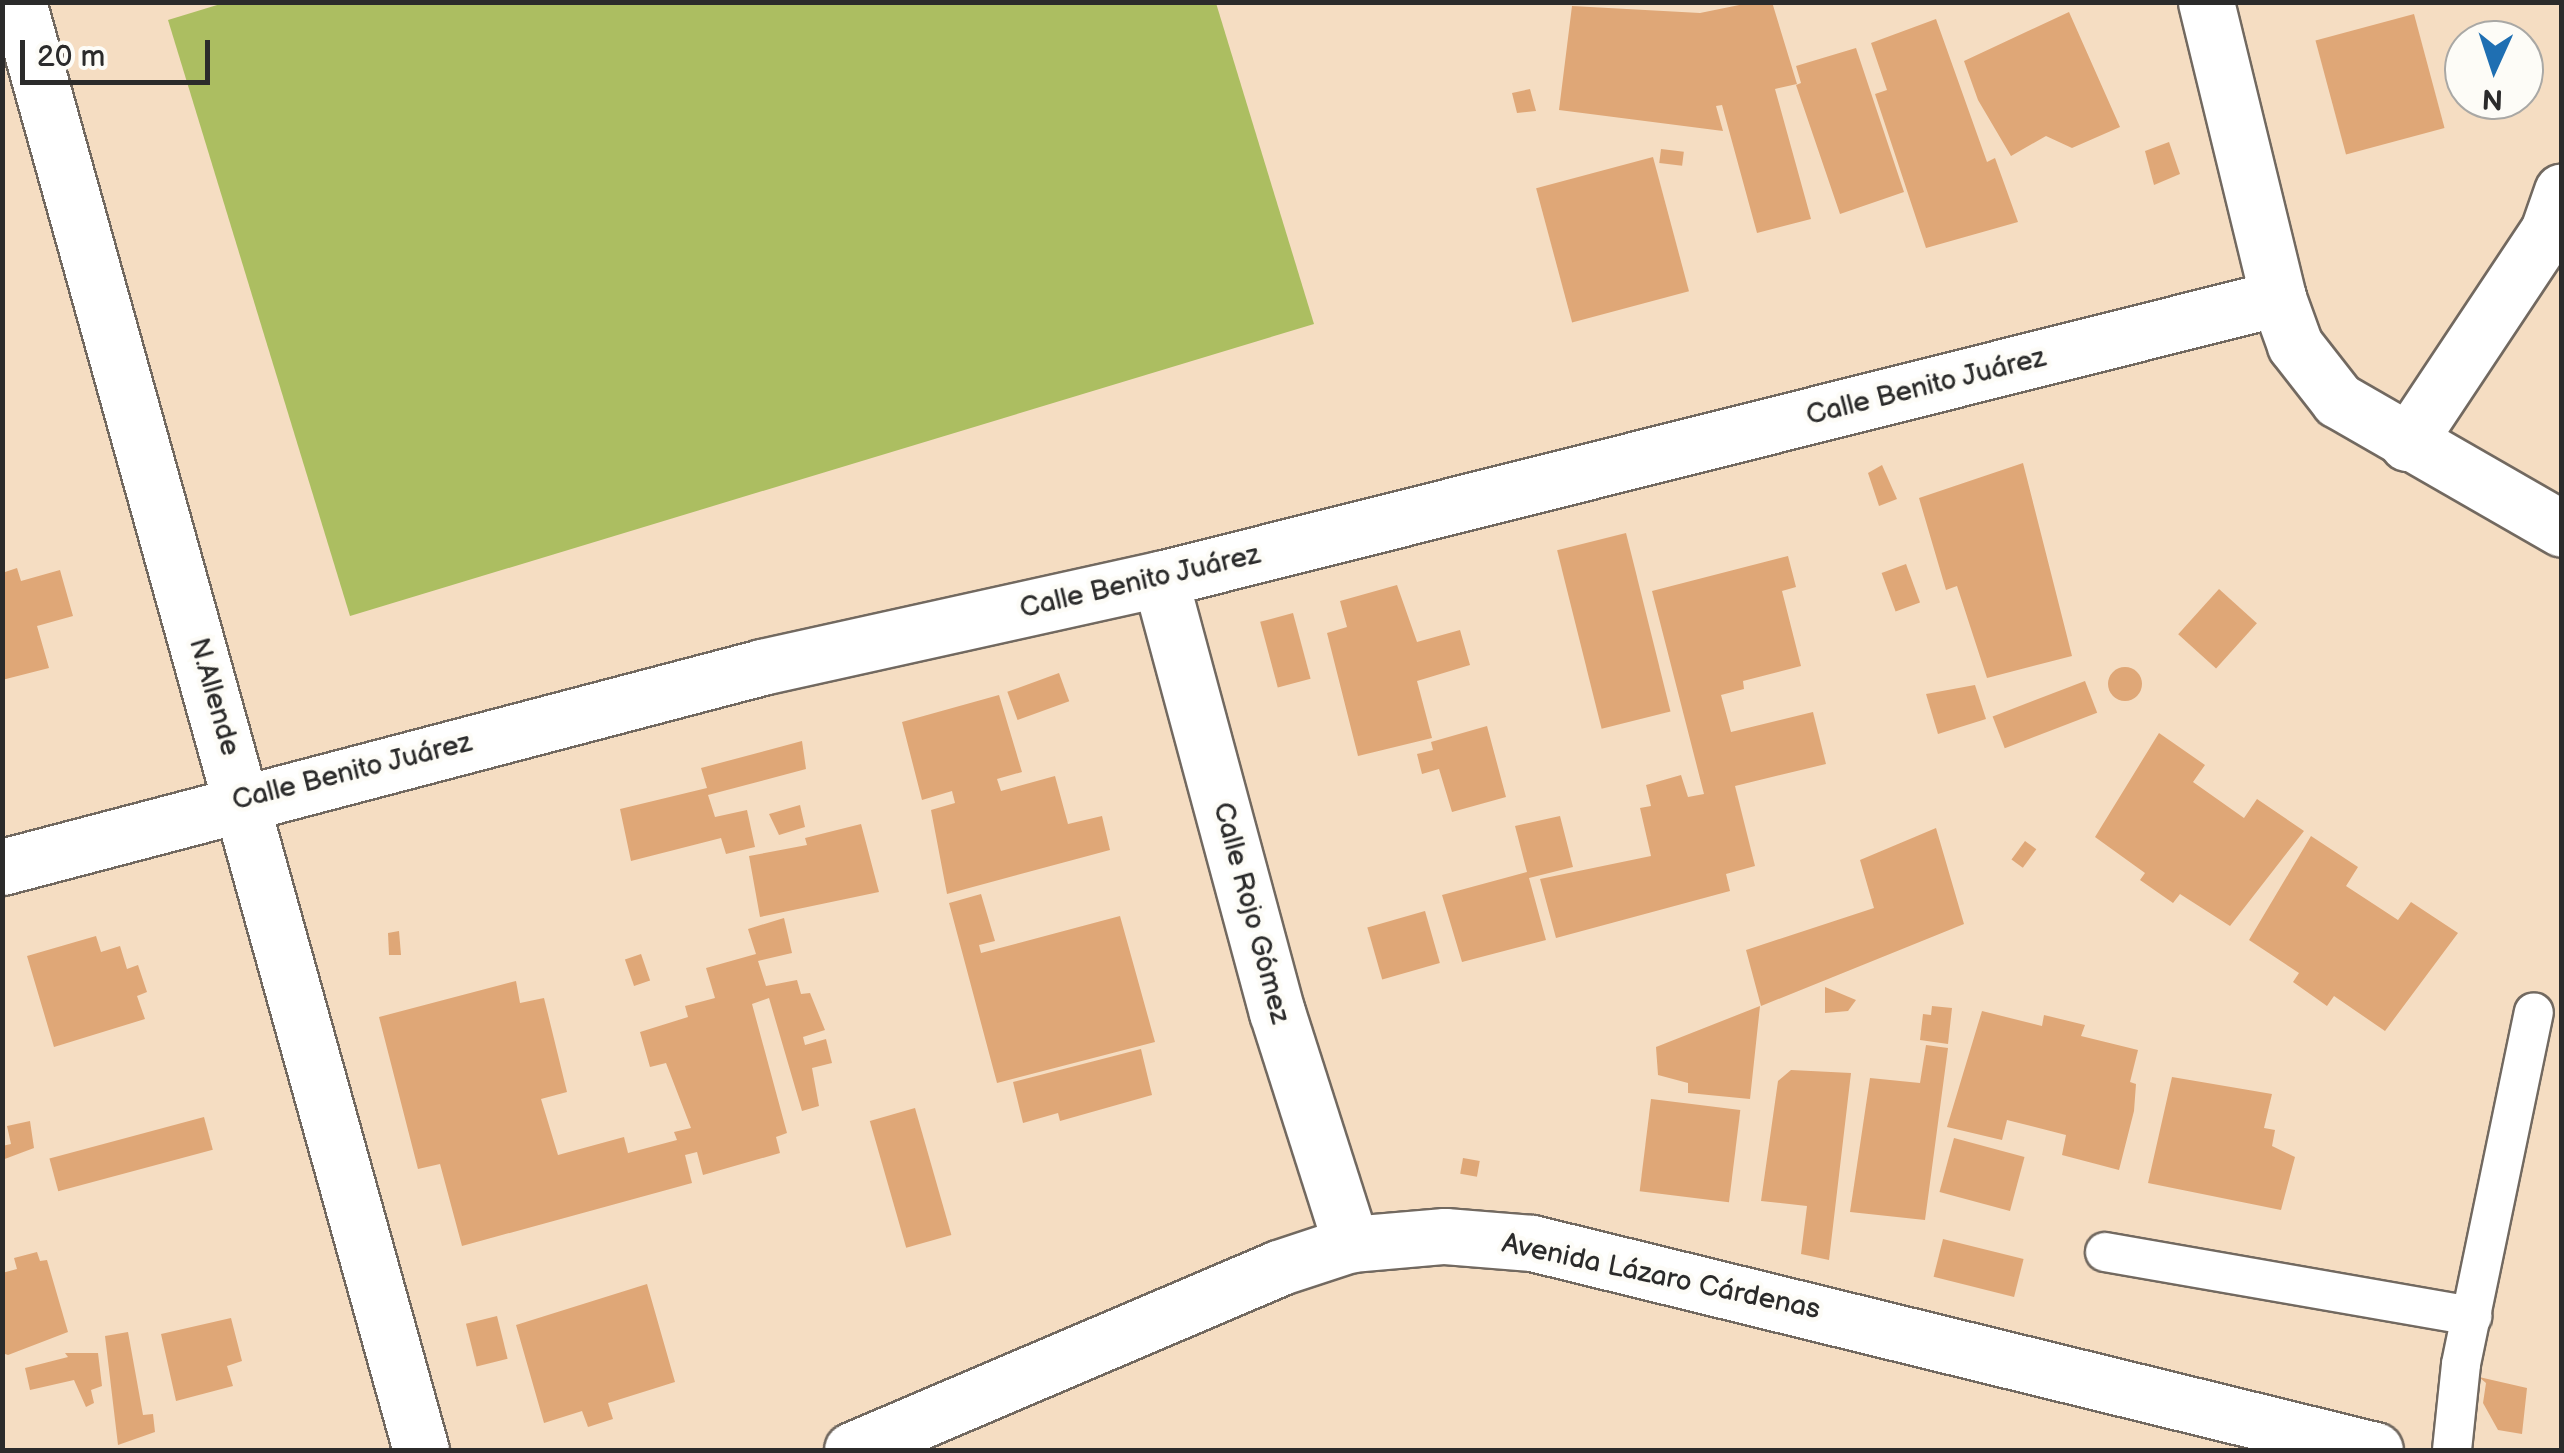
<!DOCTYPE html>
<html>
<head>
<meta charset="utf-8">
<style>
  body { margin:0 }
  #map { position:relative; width:2564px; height:1453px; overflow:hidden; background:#f5ddc2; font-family:"Balsamiq Sans",sans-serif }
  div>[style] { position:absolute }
  .green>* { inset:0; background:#acbe61 }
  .building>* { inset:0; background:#dfa777; transform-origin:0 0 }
  .round { border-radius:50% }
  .roads { filter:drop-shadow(2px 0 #726960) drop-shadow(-2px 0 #726960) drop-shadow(0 2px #726960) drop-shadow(0 -2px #726960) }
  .service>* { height:38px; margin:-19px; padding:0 19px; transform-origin:19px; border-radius:19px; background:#fff }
  .minor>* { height:55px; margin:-27.5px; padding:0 27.5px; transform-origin:27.5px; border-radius:27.5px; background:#fff }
  .tertiary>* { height:55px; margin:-27.5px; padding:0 27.5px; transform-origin:27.5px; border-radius:27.5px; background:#fff }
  span { translate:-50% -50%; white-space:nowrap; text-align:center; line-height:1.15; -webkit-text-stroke:9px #fdfcf7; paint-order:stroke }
  .street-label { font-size:28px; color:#2b2b2b }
  .frame { position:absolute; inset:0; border:5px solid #2b2b2b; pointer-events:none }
  .north { position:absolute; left:2444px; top:20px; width:100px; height:100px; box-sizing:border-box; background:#fdfcf7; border:2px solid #a9a8a5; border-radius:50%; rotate:183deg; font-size:28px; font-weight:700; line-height:40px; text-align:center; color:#2b2b2b }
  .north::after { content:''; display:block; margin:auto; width:35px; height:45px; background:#1f6fb2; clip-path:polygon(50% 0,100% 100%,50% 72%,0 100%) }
  .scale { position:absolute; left:20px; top:40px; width:190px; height:45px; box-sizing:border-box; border:5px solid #2b2b2b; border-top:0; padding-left:12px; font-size:30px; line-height:35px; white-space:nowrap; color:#2b2b2b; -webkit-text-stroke:8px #fdfcf7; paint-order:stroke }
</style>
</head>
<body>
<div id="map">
  <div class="green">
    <div style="clip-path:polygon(227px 2px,1216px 3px,1314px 324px,350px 616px,168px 20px)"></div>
  </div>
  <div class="building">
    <div style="clip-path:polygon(1754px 2px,1772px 2px,1797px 84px,1775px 89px,1811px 219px,1757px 233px,1722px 105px,1716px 106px,1723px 131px,1559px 110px,1572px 6px,1700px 13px)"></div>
    <div style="clip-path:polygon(2069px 12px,2120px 127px,2072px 148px,2046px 136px,2011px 156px,1978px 100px,1964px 61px)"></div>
    <div style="left:2414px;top:14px;width:118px;height:102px;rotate:75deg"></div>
    <div style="clip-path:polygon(1936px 19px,1987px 162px,1995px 158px,2018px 222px,1926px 248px,1875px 94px,1887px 90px,1871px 43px)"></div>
    <div style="clip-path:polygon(1856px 48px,1904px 192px,1840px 214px,1796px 85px,1801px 83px,1796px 66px)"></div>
    <div style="clip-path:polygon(1530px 89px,1536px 111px,1517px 113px,1512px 93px)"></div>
    <div style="clip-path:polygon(2169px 142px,2180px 174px,2154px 185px,2145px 151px)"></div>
    <div style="left:1661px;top:149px;width:23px;height:14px;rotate:7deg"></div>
    <div style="left:1653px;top:157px;width:139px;height:121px;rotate:75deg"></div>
    <div style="clip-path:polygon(2023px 463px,2072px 656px,1987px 678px,1957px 586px,1946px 590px,1919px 498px)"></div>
    <div style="clip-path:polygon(1882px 465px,1897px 499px,1879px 506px,1868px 473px)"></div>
    <div style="left:1626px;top:533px;width:184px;height:71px;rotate:76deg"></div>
    <div style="clip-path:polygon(1788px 556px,1796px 587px,1782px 591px,1801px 666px,1743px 681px,1744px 689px,1721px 695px,1731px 732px,1813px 712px,1826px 764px,1735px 786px,1755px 866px,1726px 874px,1730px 891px,1556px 938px,1540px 879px,1651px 856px,1640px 808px,1651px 806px,1646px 785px,1681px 775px,1688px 797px,1704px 794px,1652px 591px)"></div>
    <div style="left:1906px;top:564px;width:41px;height:26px;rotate:70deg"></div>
    <div style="clip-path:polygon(17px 568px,21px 581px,60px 570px,73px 616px,37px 626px,49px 668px,2px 680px,2px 573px)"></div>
    <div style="clip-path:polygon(1397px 585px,1417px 642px,1460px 630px,1470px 665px,1417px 681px,1432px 738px,1358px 756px,1327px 633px,1347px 627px,1340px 601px)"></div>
    <div style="left:2219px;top:589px;width:51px;height:61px;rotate:42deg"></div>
    <div style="left:1293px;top:613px;width:68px;height:34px;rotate:75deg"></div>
    <div class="round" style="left:2108px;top:667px;width:34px;height:34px"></div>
    <div style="left:1059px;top:673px;width:30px;height:55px;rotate:70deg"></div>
    <div style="left:2085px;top:681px;width:34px;height:99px;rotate:69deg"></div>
    <div style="clip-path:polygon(1975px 685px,1986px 719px,1938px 734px,1926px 694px)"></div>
    <div style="clip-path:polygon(999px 695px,1022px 772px,997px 779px,1001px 791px,1055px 776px,1068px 824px,1102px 816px,1110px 850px,947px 894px,931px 810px,955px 803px,952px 791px,922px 800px,902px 722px)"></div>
    <div style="clip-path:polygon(1487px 726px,1506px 797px,1452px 812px,1439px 769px,1422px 774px,1417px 754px,1433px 750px,1431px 742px)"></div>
    <div style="clip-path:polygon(2159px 733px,2205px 765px,2193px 782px,2244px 818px,2257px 799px,2304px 831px,2230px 926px,2180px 894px,2173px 903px,2140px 880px,2145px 873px,2095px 837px)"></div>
    <div style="clip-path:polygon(802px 741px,806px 769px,708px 795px,715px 817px,747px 810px,755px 847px,726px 854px,721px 838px,631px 861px,620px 809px,707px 788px,701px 768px)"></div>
    <div style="clip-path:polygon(800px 805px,805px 827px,779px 835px,769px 814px)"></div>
    <div style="clip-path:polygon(1560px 816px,1573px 867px,1529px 878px,1546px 940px,1462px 962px,1442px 895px,1527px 872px,1515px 826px)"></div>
    <div style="clip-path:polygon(861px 824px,879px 892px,760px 917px,749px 856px,807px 845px,805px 838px)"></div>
    <div style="clip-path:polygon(1936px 828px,1964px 924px,1761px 1006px,1746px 950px,1874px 908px,1860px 860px)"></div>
    <div style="clip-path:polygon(2311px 836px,2358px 867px,2346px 886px,2398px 920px,2411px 902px,2458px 933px,2385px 1031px,2334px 996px,2327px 1006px,2293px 982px,2299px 973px,2249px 940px)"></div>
    <div style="left:2025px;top:841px;width:14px;height:23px;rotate:36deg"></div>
    <div style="clip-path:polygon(981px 894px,995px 941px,979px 945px,981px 953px,1120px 916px,1155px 1042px,997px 1083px,949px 903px)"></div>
    <div style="left:1425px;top:911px;width:54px;height:60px;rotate:74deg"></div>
    <div style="clip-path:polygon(784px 918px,792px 953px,758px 961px,766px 986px,797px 980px,801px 994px,810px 993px,825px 1030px,803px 1037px,805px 1045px,826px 1039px,832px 1063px,812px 1068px,819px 1106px,802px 1111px,769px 998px,752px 1004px,787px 1133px,776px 1137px,780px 1153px,703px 1175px,697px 1152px,685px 1155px,692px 1183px,462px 1246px,440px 1164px,418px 1169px,379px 1017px,516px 981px,520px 1003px,544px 998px,567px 1092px,541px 1099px,558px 1155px,624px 1137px,628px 1153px,677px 1140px,674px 1132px,691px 1128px,666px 1063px,650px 1067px,640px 1032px,688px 1017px,685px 1006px,715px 998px,706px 968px,756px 954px,748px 929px)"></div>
    <div style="clip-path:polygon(399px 931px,401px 955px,389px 955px,388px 933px)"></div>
    <div style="clip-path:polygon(96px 936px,101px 952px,120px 946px,127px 969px,138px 965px,147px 992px,137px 996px,145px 1019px,54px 1047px,27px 956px)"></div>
    <div style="left:641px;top:954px;width:28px;height:17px;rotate:71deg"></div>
    <div style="clip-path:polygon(1825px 987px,1856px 1000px,1848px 1011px,1825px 1013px)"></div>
    <div style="clip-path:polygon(1760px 1006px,1750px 1099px,1688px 1093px,1688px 1083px,1658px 1075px,1656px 1047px)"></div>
    <div style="clip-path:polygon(1932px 1006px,1952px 1008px,1948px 1044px,1920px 1040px,1923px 1014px,1931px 1015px)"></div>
    <div style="clip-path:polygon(1982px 1011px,2042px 1026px,2044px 1015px,2085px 1025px,2081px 1036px,2138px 1050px,2130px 1082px,2136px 1084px,2134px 1111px,2119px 1170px,2062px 1155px,2066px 1135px,2007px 1120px,2002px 1140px,1947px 1127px)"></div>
    <div style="clip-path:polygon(1926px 1045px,1948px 1048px,1925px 1220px,1850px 1212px,1870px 1078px,1920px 1083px)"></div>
    <div style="clip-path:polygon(1141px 1049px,1152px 1095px,1060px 1121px,1058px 1113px,1023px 1123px,1013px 1082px)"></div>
    <div style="clip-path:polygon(1791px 1070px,1851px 1073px,1829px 1260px,1801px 1254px,1807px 1206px,1761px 1201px,1778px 1081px)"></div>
    <div style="clip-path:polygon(2172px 1077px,2272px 1094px,2264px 1128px,2275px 1130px,2272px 1146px,2295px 1157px,2281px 1210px,2148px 1183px)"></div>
    <div style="left:1651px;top:1099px;width:90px;height:93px;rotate:7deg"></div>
    <div style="left:915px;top:1108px;width:132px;height:47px;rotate:74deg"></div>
    <div style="left:204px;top:1117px;width:34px;height:160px;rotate:75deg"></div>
    <div style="clip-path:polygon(30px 1121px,34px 1148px,2px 1160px,2px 1146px,11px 1144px,7px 1126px)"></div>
    <div style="left:1954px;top:1138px;width:73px;height:56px;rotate:15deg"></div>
    <div style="left:1463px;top:1158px;width:17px;height:16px;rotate:10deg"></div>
    <div style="left:1943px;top:1239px;width:83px;height:39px;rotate:14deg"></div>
    <div style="clip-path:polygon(37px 1252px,40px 1261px,47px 1260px,68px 1332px,8px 1355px,2px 1353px,2px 1273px,17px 1269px,14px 1258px)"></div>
    <div style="clip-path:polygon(647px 1284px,675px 1382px,608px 1403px,613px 1419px,588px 1427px,582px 1411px,544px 1423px,516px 1325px)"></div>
    <div style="left:497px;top:1316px;width:44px;height:32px;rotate:76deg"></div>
    <div style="clip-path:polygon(231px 1318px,242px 1361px,227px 1366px,233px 1386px,176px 1401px,161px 1334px)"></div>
    <div style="clip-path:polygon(128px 1332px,143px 1415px,153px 1414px,155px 1432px,118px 1445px,105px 1336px)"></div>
    <div style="clip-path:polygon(65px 1353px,98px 1353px,102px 1386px,91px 1390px,94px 1403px,86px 1407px,74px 1380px,30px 1390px,25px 1368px,68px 1357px)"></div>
    <div style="clip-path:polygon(2479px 1377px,2527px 1388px,2522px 1434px,2498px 1430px,2483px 1403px,2486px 1383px)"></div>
  </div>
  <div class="roads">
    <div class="service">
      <div style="left:2105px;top:1252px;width:373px;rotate:9.9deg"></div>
      <div style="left:2452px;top:1450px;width:86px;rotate:-84deg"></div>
      <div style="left:2461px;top:1364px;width:359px;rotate:-78.3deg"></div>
    </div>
    <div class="minor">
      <div style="left:18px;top:2px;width:1503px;rotate:74.45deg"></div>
      <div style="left:2407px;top:443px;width:255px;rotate:-56.4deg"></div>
      <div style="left:2548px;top:231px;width:42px;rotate:-70.7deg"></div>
      <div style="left:1160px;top:579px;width:449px;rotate:74.9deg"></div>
      <div style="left:1277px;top:1012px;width:244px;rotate:72.3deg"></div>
      <div style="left:2px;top:867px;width:786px;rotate:-14.74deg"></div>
      <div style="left:762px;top:667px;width:408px;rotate:-12.5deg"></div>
      <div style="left:1160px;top:579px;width:1153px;rotate:-14.11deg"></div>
    </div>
    <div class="tertiary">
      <div style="left:2206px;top:2px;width:305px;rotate:76.3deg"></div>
      <div style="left:2278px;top:298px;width:50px;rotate:70.1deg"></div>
      <div style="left:2295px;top:345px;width:70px;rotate:52deg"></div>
      <div style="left:2338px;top:400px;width:258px;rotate:29.9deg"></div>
      <div style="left:852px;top:1450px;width:463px;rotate:-23.1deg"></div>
      <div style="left:1278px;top:1268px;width:77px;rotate:-18.2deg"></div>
      <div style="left:1351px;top:1244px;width:94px;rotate:-4.9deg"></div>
      <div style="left:1445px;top:1236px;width:87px;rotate:4.6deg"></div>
      <div style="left:1532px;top:1243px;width:868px;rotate:13.8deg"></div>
    </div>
  </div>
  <div class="street-label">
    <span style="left:1926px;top:387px;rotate:-14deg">Calle Benito Juárez</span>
    <span style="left:1140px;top:582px;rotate:-13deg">Calle Benito Juárez</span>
    <span style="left:214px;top:697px;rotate:74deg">N.Allende</span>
    <span style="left:352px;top:772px;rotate:-14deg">Calle Benito Juárez</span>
    <span style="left:1251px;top:913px;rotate:75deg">Calle Rojo Gómez</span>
    <span style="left:1661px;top:1277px;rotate:12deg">Avenida Lázaro Cárdenas</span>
  </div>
  <div class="frame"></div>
  <div class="north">N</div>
  <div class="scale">20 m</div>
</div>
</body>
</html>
